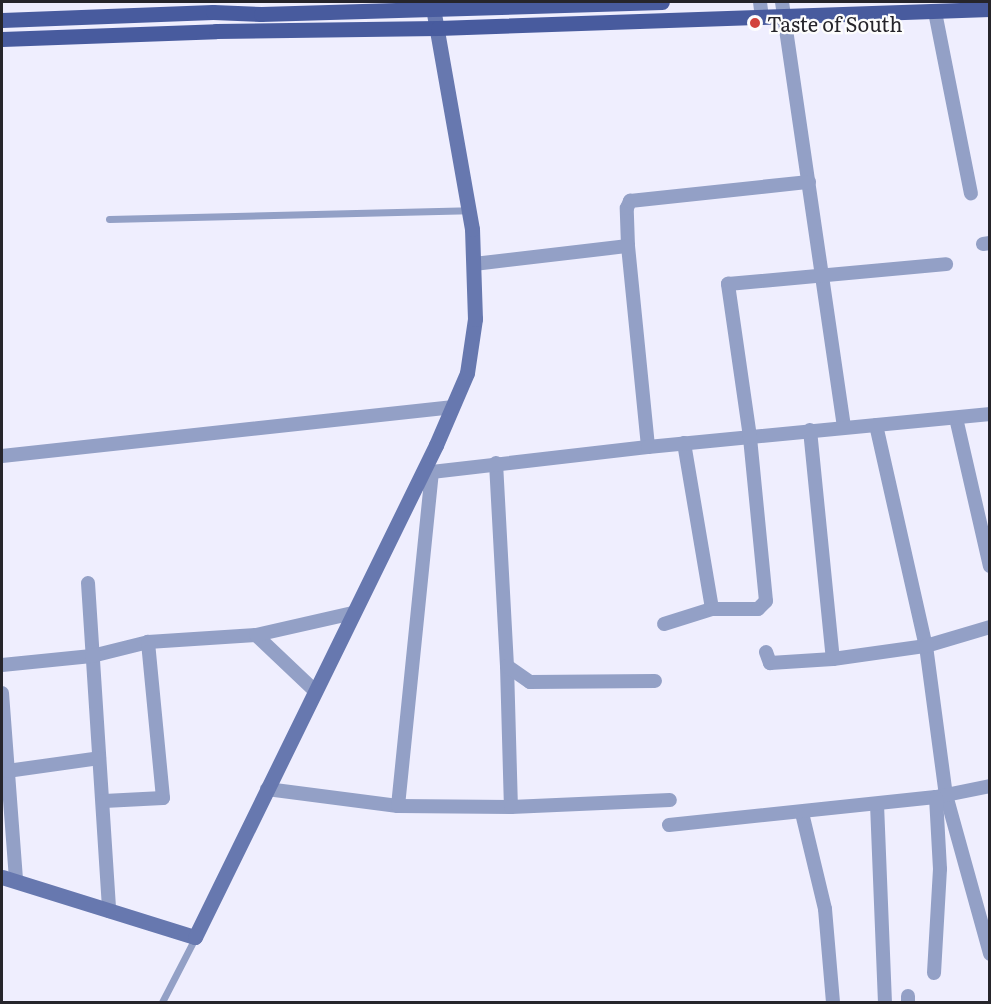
<!DOCTYPE html>
<html>
<head>
<meta charset="utf-8">
<style>
  body { margin:0 }
  #map { position:relative; width:991px; height:1004px; overflow:hidden; background:#efeefe; font-family:Literata,serif }
  div>[style] { position:absolute }
  .lane>* { height:7px; margin:-3.5px; padding:0 3.5px; transform-origin:3.5px; border-radius:3.5px; background:#93a0c6 }
  .street>* { height:14px; margin:-7px; padding:0 7px; transform-origin:7px; border-radius:7px; background:#93a0c6 }
  .secondary>* { height:15px; margin:-7.5px; padding:0 7.5px; transform-origin:7.5px; border-radius:7.5px; background:#6778af }
  .primary>* { height:15px; margin:-7.5px; padding:0 7.5px; transform-origin:7.5px; border-radius:7.5px; background:#485b9e }
  .dots>* { width:16px; height:16px; translate:-50% -50%; box-sizing:border-box; border:3px solid #fdfdfd; border-radius:50% }
  span { translate:-50% -50%; white-space:nowrap; text-align:center; line-height:1.15; -webkit-text-stroke:4.5px #fdfdfd; paint-order:stroke }
  .poi-label { font-size:20px; color:#26252b }
  .left { translate:0 -50%; text-align:left }
  .frame { position:absolute; inset:0; border:3px solid #26252b; pointer-events:none }
</style>
</head>
<body>
<div id="map">
  <div class="lane">
    <div style="left:109px;top:219px;width:360px;rotate:-1.4deg"></div>
    <div style="left:162px;top:1002px;width:72px;rotate:-62.7deg"></div>
  </div>
  <div class="street">
    <div style="left:760px;top:2px;width:16px;rotate:83deg"></div>
    <div style="left:782px;top:2px;width:429px;rotate:81.7deg"></div>
    <div style="left:935px;top:12px;width:185px;rotate:78.8deg"></div>
    <div style="left:983px;top:244px;width:7px;rotate:-8deg"></div>
    <div style="left:628px;top:246px;width:38px;rotate:-92deg"></div>
    <div style="left:627px;top:208px;width:8px;rotate:-67deg"></div>
    <div style="left:630px;top:201px;width:180px;rotate:-6.1deg"></div>
    <div style="left:474px;top:264px;width:155px;rotate:-6.7deg"></div>
    <div style="left:628px;top:246px;width:202px;rotate:84.3deg"></div>
    <div style="left:956px;top:418px;width:152px;rotate:77.1deg"></div>
    <div style="left:876px;top:425px;width:227px;rotate:77.3deg"></div>
    <div style="left:926px;top:646px;width:150px;rotate:82.4deg"></div>
    <div style="left:946px;top:795px;width:165px;rotate:74.5deg"></div>
    <div style="left:810px;top:430px;width:230px;rotate:84.3deg"></div>
    <div style="left:684px;top:443px;width:168px;rotate:80.4deg"></div>
    <div style="left:2px;top:456px;width:452px;rotate:-6.2deg"></div>
    <div style="left:496px;top:463px;width:203px;rotate:86.9deg"></div>
    <div style="left:507px;top:666px;width:141px;rotate:88.4deg"></div>
    <div style="left:423px;top:473px;width:226px;rotate:-6.6deg"></div>
    <div style="left:648px;top:447px;width:344px;rotate:-5.5deg"></div>
    <div style="left:88px;top:583px;width:329px;rotate:86.3deg"></div>
    <div style="left:664px;top:624px;width:50px;rotate:-17.4deg"></div>
    <div style="left:712px;top:609px;width:46px"></div>
    <div style="left:758px;top:609px;width:11px;rotate:-45deg"></div>
    <div style="left:766px;top:601px;width:165px;rotate:-95.6deg"></div>
    <div style="left:750px;top:437px;width:155px;rotate:-98.2deg"></div>
    <div style="left:728px;top:284px;width:219px;rotate:-5.2deg"></div>
    <div style="left:256px;top:635px;width:81px;rotate:43.5deg"></div>
    <div style="left:766px;top:652px;width:12px;rotate:70deg"></div>
    <div style="left:770px;top:663px;width:63px;rotate:-3.6deg"></div>
    <div style="left:833px;top:659px;width:94px;rotate:-8deg"></div>
    <div style="left:926px;top:646px;width:67px;rotate:-16.5deg"></div>
    <div style="left:2px;top:665px;width:90px;rotate:-5.7deg"></div>
    <div style="left:92px;top:656px;width:58px;rotate:-14deg"></div>
    <div style="left:148px;top:642px;width:108px;rotate:-3.7deg"></div>
    <div style="left:256px;top:635px;width:99px;rotate:-12.8deg"></div>
    <div style="left:507px;top:666px;width:28px;rotate:35deg"></div>
    <div style="left:530px;top:682px;width:125px;rotate:-0.5deg"></div>
    <div style="left:2px;top:693px;width:189px;rotate:85.7deg"></div>
    <div style="left:7px;top:771px;width:93px;rotate:-8deg"></div>
    <div style="left:267px;top:789px;width:132px;rotate:7.4deg"></div>
    <div style="left:398px;top:806px;width:113px;rotate:0.5deg"></div>
    <div style="left:511px;top:807px;width:159px;rotate:-2.5deg"></div>
    <div style="left:104px;top:801px;width:59px;rotate:-2.9deg"></div>
    <div style="left:163px;top:798px;width:157px;rotate:-95.5deg"></div>
    <div style="left:877px;top:804px;width:198px;rotate:87.7deg"></div>
    <div style="left:398px;top:806px;width:336px;rotate:-84.2deg"></div>
    <div style="left:802px;top:813px;width:99px;rotate:76.5deg"></div>
    <div style="left:825px;top:909px;width:93px;rotate:85.1deg"></div>
    <div style="left:669px;top:825px;width:268px;rotate:-6deg"></div>
    <div style="left:936px;top:797px;width:55px;rotate:-11.5deg"></div>
    <div style="left:934px;top:973px;width:104px;rotate:-86.7deg"></div>
    <div style="left:940px;top:869px;width:72px;rotate:-93.2deg"></div>
    <div style="left:908px;top:996px;width:6px;rotate:90deg"></div>
  </div>
  <div class="secondary">
    <div style="left:2px;top:877px;width:202px;rotate:17.3deg"></div>
    <div style="left:195px;top:937px;width:548px;rotate:-63.9deg"></div>
    <div style="left:436px;top:445px;width:78px;rotate:-66.7deg"></div>
    <div style="left:467px;top:373px;width:55px;rotate:-81.6deg"></div>
    <div style="left:475px;top:319px;width:90px;rotate:-91.9deg"></div>
    <div style="left:472px;top:229px;width:230px;rotate:-100deg"></div>
  </div>
  <div class="primary">
    <div style="left:2px;top:20px;width:211px;rotate:-2.2deg"></div>
    <div style="left:213px;top:12px;width:48px;rotate:2.4deg"></div>
    <div style="left:261px;top:14px;width:401px;rotate:-1.7deg"></div>
    <div style="left:2px;top:39px;width:214px;rotate:-2.1deg"></div>
    <div style="left:216px;top:31px;width:222px;rotate:-0.8deg"></div>
    <div style="left:438px;top:28px;width:552px;rotate:-1.97deg"></div>
  </div>
  <div class="dots">
    <div style="left:755px;top:23px;background:#d2433c"></div>
  </div>
  <div class="poi-label">
    <span class="left" style="left:767px;top:23px">Taste of South</span>
  </div>
  <div class="frame"></div>
</div>
</body>
</html>
